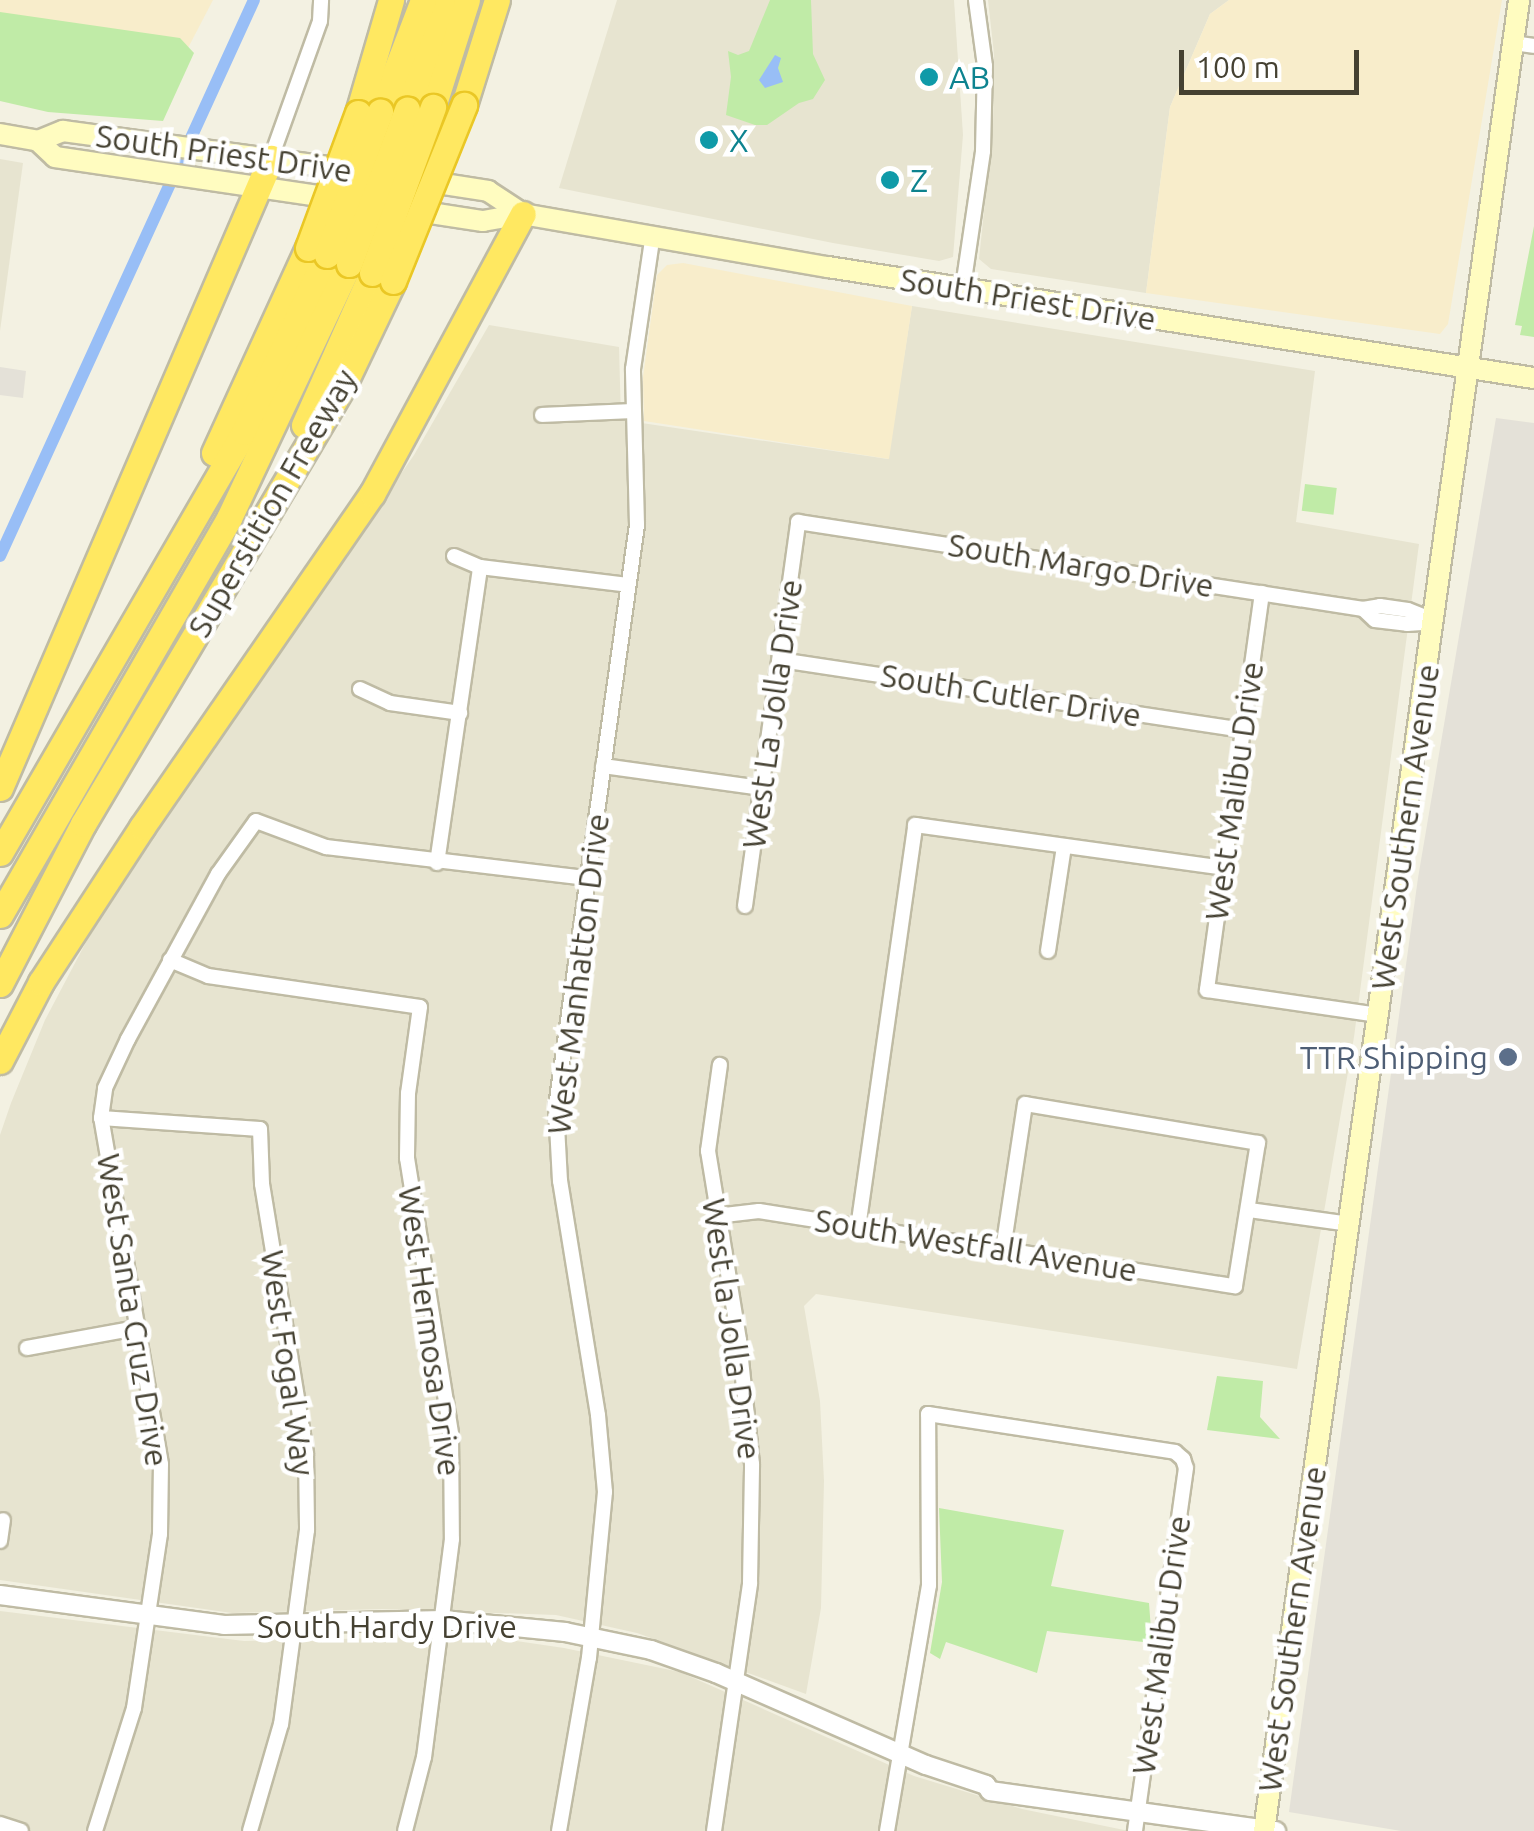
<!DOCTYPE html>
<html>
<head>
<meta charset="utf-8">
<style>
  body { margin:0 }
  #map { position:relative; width:1534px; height:1831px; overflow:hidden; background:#f3f1e2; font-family:Ubuntu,sans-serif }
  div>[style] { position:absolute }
  .residential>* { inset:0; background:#e7e4d0 }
  .commercial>* { inset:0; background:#f8edcb }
  .industrial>* { inset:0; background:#e4e1d8 }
  .green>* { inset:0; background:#c0eba7; transform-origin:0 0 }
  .water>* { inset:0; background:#98bef6 }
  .canal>* { height:12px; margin:-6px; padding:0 6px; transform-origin:6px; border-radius:6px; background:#98bef6 }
  .roads { filter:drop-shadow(2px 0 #bfbba4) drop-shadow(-2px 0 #bfbba4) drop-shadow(0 2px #bfbba4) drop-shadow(0 -2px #bfbba4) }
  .minor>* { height:14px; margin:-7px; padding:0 7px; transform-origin:7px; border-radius:7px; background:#fff }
  .tertiary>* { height:18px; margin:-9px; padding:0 9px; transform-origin:9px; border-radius:9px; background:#fff }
  .secondary>* { height:20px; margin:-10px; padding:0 10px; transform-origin:10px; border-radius:10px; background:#fffcc0 }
  .motorway>* { height:25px; margin:-12.5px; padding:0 12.5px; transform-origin:12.5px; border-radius:12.5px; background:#ffe861 }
  .bridges { filter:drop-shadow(2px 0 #eac725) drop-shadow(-2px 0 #eac725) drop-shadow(0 2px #eac725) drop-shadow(0 -2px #eac725) }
  .motorway-bridge>* { height:25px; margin:-12.5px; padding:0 12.5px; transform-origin:12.5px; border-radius:12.5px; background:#ffe861 }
  .dots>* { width:28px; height:28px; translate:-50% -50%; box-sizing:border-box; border:5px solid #fff; border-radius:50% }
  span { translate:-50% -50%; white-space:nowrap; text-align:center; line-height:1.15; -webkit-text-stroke:9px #fff; paint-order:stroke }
  .culture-label { font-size:32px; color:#0d838f }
  .left { translate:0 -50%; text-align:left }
  .street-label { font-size:32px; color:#454132 }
  .service-label { font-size:32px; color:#4e5e75 }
  .right { translate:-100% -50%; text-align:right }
  .scale { position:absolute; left:1179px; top:50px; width:180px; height:45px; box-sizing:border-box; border:5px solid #454132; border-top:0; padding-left:12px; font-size:30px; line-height:35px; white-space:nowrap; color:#454132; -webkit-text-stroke:8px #fff; paint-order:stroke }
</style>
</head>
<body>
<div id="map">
  <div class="residential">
    <div style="clip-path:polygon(617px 0,954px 0,963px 135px,953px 257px,939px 261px,833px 243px,559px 188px)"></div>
    <div style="clip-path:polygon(988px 0,1229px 0,1210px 14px,1170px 107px,1146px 293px,991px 269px,979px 259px,993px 126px,994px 54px)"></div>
    <div style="clip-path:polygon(0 159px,23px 163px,0 331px)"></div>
    <div style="clip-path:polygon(912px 306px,1315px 371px,1296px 522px,1419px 544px,1354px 1037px,1297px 1369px,816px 1294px,804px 1306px,820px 1401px,824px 1481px,821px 1608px,806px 1694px,637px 1633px,556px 1615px,382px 1609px,232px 1613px,0 1580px,0 1135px,11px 1103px,45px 1020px,114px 889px,414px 455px,489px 325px,619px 347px,621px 420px,888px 459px)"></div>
    <div style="clip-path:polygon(0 1611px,244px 1641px,482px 1636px,564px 1648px,680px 1672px,914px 1776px,1022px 1809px,1129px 1831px,0 1831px)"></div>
  </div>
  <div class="commercial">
    <div style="clip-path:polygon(0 0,213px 0,188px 48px,0 91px)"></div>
    <div style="clip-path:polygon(1229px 0,1502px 0,1448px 324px,1440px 334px,1146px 293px,1170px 107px,1210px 14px)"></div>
    <div style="clip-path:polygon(683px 263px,912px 306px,889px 459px,644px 421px,643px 377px,657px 275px,667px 265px)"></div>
  </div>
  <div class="industrial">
    <div style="clip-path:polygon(0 367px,26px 371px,23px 398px,0 395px)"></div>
    <div style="clip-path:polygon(1496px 418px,1534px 423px,1534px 1831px,1401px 1831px,1289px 1812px,1418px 878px)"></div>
  </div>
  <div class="green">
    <div style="clip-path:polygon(770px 0,811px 0,813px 54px,825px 80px,813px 99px,799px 103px,767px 125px,755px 125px,726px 115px,731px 77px,728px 51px,738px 55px,749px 51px)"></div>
    <div style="clip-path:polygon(0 12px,180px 38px,194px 53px,163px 121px,48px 112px,0 101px)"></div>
    <div style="clip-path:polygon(1534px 226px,1534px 337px,1520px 335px,1522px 326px,1515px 325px)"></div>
    <div style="left:1305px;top:484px;width:32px;height:27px;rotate:7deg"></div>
    <div style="clip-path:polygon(1217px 1376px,1263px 1381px,1260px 1417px,1280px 1439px,1207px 1430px)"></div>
    <div style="clip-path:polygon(939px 1508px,1064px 1530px,1051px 1586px,1149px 1603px,1152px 1643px,1047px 1631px,1037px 1673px,946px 1642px,940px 1659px,930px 1653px,942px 1582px)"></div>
  </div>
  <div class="water">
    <div style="clip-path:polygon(775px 55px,781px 58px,778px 68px,783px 82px,765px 88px,759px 80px)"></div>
  </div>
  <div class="canal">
    <div style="left:0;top:556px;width:611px;rotate:-65.45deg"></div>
  </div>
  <div class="roads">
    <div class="minor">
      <div style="left:1513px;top:43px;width:21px;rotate:8deg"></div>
      <div style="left:271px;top:158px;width:145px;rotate:-70.3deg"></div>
      <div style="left:320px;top:21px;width:21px;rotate:-87deg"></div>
      <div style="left:963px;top:287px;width:137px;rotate:-81.6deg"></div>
      <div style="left:983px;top:151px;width:85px;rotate:-88.7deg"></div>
      <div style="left:985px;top:66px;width:67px;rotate:-97.8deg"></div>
      <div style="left:542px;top:415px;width:90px;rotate:-2.5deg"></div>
      <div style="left:454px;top:556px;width:28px;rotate:23deg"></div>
      <div style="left:480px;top:567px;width:149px;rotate:6.9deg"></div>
      <div style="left:1262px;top:593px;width:401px;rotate:97.9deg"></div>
      <div style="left:1207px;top:990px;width:173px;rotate:8.3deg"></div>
      <div style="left:1363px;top:609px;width:16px;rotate:43deg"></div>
      <div style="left:1375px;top:620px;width:32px;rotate:7deg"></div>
      <div style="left:1407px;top:624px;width:26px;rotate:-4deg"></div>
      <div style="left:780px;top:660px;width:468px;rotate:8.6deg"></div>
      <div style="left:360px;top:689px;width:33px;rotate:25deg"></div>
      <div style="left:390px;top:703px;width:71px;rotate:8.1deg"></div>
      <div style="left:603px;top:766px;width:161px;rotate:7.9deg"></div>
      <div style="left:437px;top:863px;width:299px;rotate:-81.7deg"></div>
      <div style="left:745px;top:906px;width:388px;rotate:-82.1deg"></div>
      <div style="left:798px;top:522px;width:572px;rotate:8.75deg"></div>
      <div style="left:1363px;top:609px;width:17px;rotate:-10deg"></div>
      <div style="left:1380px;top:606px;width:28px;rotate:8deg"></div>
      <div style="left:1408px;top:610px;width:29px;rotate:22deg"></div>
      <div style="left:1048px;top:951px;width:106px;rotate:-81.3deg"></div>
      <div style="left:170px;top:960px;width:41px;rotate:22.8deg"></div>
      <div style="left:208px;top:976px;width:214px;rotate:8.3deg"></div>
      <div style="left:420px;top:1007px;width:87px;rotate:97.9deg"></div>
      <div style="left:408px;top:1093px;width:65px;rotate:90.9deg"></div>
      <div style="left:407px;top:1158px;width:279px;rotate:80.9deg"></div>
      <div style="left:451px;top:1434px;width:105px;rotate:89.5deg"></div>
      <div style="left:452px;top:1539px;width:220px;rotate:97.3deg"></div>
      <div style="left:424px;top:1757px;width:76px;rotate:104.4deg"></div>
      <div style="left:101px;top:1118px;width:159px;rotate:4deg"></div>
      <div style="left:260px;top:1129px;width:55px;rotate:87.9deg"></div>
      <div style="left:262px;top:1184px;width:274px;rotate:80.7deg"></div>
      <div style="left:306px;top:1454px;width:76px;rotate:89.2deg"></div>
      <div style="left:307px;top:1530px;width:196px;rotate:97.6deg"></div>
      <div style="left:281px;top:1724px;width:111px;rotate:106.2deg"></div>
      <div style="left:1249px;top:1210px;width:102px;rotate:7.9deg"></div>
      <div style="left:716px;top:1216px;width:43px;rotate:-6.6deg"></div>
      <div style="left:759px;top:1211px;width:482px;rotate:9deg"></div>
      <div style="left:1235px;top:1286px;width:145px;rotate:-80.9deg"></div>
      <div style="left:1258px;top:1143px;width:236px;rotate:-170.5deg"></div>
      <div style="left:1025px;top:1104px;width:147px;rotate:98.6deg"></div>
      <div style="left:858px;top:1228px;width:407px;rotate:-81.9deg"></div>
      <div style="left:915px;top:825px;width:312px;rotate:7.9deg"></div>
      <div style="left:27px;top:1348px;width:112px;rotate:-10.3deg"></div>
      <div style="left:0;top:1541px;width:21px;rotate:-82deg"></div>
      <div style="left:0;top:1824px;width:22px;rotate:18deg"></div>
      <div style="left:95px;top:1831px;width:129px;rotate:-72.4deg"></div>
      <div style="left:134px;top:1708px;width:176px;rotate:-81.5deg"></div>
      <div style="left:160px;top:1534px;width:70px;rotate:-89.2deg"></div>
      <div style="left:161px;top:1464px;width:351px;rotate:-99.8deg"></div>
      <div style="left:101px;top:1118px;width:30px;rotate:-82deg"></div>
      <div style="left:105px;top:1088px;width:54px;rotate:-64.9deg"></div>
      <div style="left:128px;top:1039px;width:188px;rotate:-61.4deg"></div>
      <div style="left:218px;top:874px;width:65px;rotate:-54.4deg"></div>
      <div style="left:256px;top:821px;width:75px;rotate:20.4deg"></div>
      <div style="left:326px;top:847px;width:263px;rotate:6.8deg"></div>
      <div style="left:559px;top:1831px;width:176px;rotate:-80.2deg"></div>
      <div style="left:589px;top:1658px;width:167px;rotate:-84.5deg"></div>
      <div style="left:605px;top:1492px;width:77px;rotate:-95.2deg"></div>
      <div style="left:598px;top:1415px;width:237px;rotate:-99.2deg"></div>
      <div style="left:560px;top:1181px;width:74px;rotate:-93.1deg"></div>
      <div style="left:556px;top:1107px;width:588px;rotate:-82.08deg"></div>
      <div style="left:637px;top:525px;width:156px;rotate:-91.5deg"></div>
      <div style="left:633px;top:369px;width:136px;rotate:-81.6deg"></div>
      <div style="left:714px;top:1831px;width:251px;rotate:-81.7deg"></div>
      <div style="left:750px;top:1583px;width:119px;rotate:-89deg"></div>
      <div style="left:752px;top:1464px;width:125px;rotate:-96deg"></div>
      <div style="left:739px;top:1340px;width:192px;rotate:-99.3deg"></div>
      <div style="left:708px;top:1151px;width:87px;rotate:-82.1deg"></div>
      <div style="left:887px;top:1831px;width:250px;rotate:-80.3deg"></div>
      <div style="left:929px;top:1585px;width:171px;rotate:-90.3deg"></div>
      <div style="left:928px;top:1414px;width:250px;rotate:8.7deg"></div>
      <div style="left:1175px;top:1452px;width:11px;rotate:41deg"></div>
      <div style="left:1183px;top:1459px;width:9px;rotate:72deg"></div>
      <div style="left:1186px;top:1468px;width:367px;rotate:98deg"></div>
    </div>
    <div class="tertiary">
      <div style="left:0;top:1595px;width:226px;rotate:7.6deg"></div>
      <div style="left:224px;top:1625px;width:219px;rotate:-1.3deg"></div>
      <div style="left:443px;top:1620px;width:123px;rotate:5.6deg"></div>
      <div style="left:565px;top:1632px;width:88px;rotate:11.8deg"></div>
      <div style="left:651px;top:1650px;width:69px;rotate:19.5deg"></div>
      <div style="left:716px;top:1673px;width:229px;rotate:23.7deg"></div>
      <div style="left:926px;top:1765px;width:63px;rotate:18.4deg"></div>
      <div style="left:986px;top:1785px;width:7px;rotate:56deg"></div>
      <div style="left:990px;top:1791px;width:289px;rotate:8deg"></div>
    </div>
    <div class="secondary">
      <div style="left:0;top:134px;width:39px;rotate:10deg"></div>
      <div style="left:38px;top:141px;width:23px;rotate:43deg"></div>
      <div style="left:55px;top:157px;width:286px;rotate:8.4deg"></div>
      <div style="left:38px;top:141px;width:27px;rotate:-22deg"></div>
      <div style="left:63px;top:131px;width:290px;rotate:7.7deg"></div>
      <div style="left:418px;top:180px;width:71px;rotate:8.9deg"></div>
      <div style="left:488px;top:191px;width:42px;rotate:33.3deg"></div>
      <div style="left:411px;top:210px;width:73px;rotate:8.7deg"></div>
      <div style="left:483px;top:221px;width:41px;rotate:-9.9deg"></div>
      <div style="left:523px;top:214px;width:310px;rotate:9.9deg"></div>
      <div style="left:828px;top:267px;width:715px;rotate:8.94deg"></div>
      <div style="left:1264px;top:1831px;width:1849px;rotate:-82.07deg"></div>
    </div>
    <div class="motorway">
      <div style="left:464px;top:105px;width:110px;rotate:-72.6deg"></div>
      <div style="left:433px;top:107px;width:112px;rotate:-72.4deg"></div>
      <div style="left:407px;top:110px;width:115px;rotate:-72.3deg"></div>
      <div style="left:380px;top:112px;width:120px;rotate:-69deg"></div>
      <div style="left:358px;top:113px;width:118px;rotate:-73.7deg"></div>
      <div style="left:304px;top:425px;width:167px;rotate:-65.9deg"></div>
      <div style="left:214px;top:453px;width:226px;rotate:-65.4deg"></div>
      <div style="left:0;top:788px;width:686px;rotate:-66.72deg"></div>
      <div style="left:0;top:853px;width:487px;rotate:-59.9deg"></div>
      <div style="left:244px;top:432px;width:195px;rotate:-64.9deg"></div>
      <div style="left:0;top:915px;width:458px;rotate:-60deg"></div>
      <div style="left:229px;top:518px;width:281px;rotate:-64.7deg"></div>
      <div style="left:0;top:984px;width:180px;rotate:-62.6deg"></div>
      <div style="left:83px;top:824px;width:509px;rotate:-59.31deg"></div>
      <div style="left:343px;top:386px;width:116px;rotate:-64.5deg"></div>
      <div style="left:0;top:1061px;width:89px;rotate:-62.6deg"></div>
      <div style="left:41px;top:982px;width:185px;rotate:-56.9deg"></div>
      <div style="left:142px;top:827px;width:405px;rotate:-55.4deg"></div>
      <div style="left:372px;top:494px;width:318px;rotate:-61.7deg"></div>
    </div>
  </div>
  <div class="bridges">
    <div class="motorway-bridge">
      <div style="left:308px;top:248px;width:144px;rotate:-69.7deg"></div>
      <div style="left:327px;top:255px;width:153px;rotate:-69.7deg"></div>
      <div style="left:349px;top:264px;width:165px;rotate:-69.4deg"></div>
      <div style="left:372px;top:273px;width:177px;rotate:-69.8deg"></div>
      <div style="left:393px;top:281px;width:190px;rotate:-68deg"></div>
    </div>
  </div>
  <div class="dots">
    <div style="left:929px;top:77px;background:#0f9aa8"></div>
    <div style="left:709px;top:140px;background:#0f9aa8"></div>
    <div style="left:890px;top:180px;background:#0f9aa8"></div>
    <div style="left:1508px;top:1057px;background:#5c6f8a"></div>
  </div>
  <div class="culture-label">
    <span class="left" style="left:949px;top:77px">AB</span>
    <span class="left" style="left:729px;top:140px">X</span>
    <span class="left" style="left:910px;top:180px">Z</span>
  </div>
  <div class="street-label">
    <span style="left:224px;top:153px;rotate:8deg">South Priest Drive</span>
    <span style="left:1028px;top:299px;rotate:9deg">South Priest Drive</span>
    <span style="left:272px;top:503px;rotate:-60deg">Superstition Freeway</span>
    <span style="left:1081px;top:565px;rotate:9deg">South Margo Drive</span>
    <span style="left:1011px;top:695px;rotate:9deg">South Cutler Drive</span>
    <span style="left:772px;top:714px;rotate:-82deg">West La Jolla Drive</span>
    <span style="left:1234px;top:791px;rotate:-82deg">West Malibu Drive</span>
    <span style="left:1405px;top:827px;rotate:-82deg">West Southern Avenue</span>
    <span style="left:578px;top:974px;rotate:-83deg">West Manhatton Drive</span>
    <span style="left:976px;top:1245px;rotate:9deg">South Westfall Avenue</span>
    <span style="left:133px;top:1310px;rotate:81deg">West Santa Cruz Drive</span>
    <span style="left:732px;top:1329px;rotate:82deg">West la Jolla Drive</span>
    <span style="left:430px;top:1331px;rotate:82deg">West Hermosa Drive</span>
    <span style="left:288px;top:1363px;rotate:82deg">West Fogal Way</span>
    <span style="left:387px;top:1626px">South Hardy Drive</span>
    <span style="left:1292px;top:1629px;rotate:-82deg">West Southern Avenue</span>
    <span style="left:1161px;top:1645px;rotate:-82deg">West Malibu Drive</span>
  </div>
  <div class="service-label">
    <span class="right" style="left:1488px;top:1057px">TTR Shipping</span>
  </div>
  <div class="scale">100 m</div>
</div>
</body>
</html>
